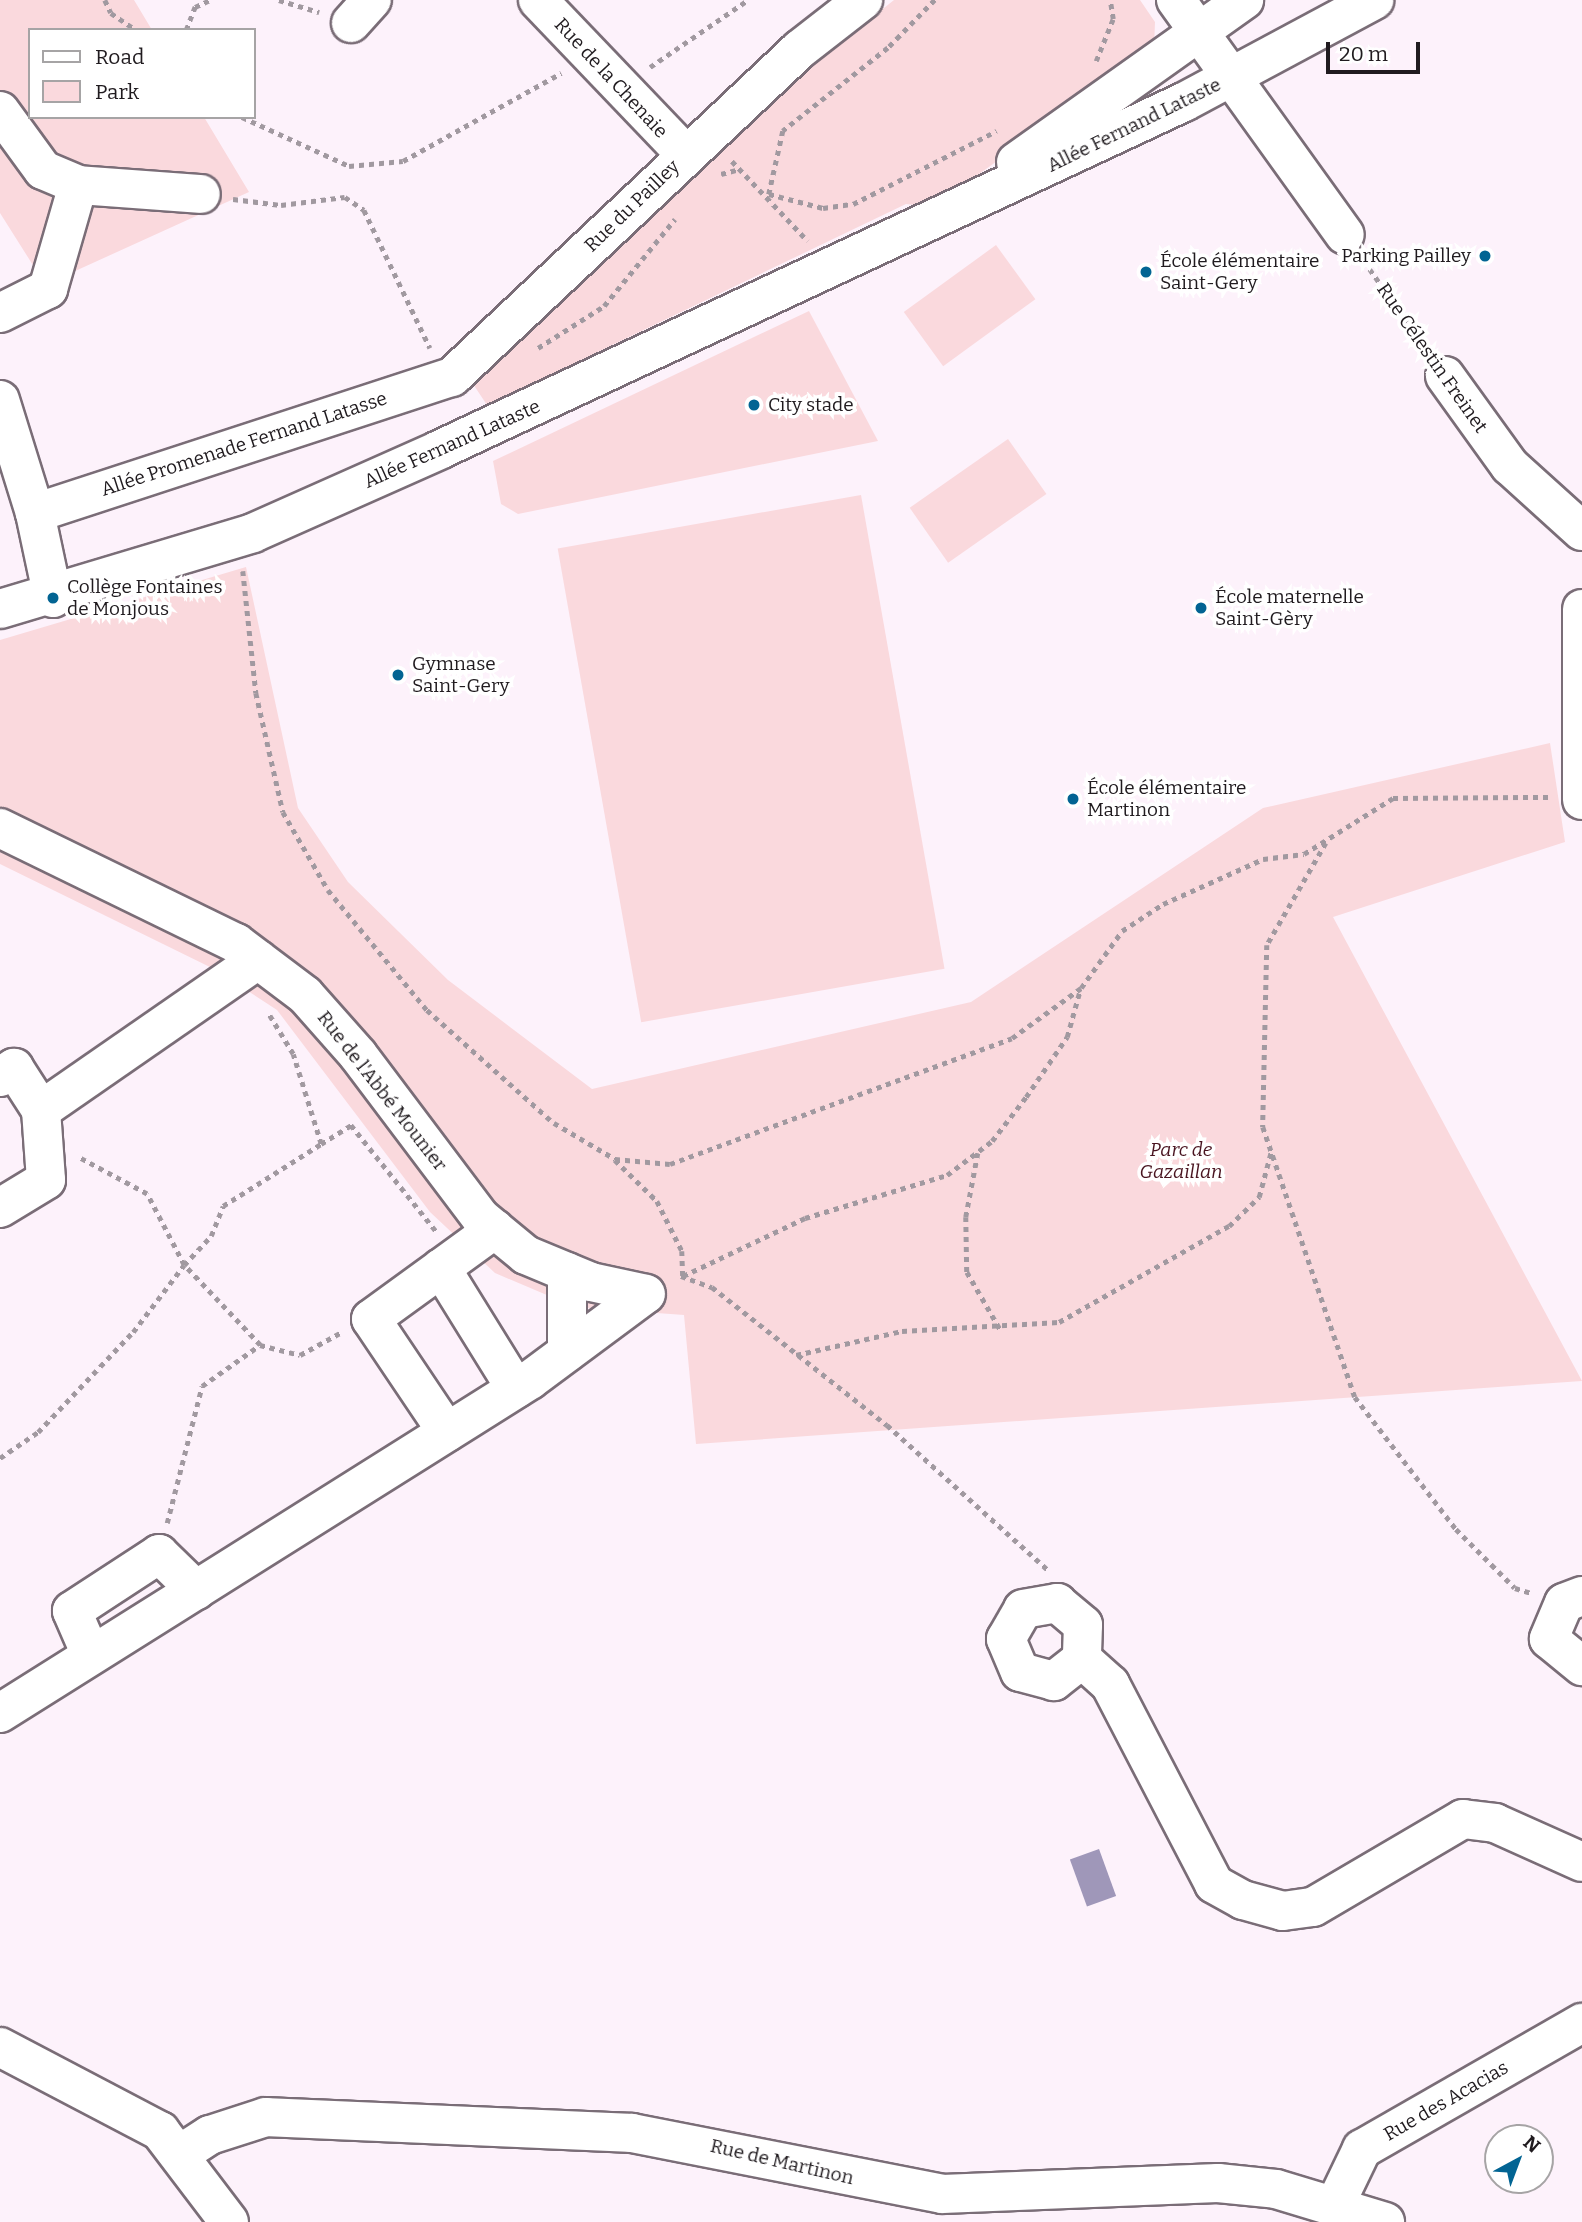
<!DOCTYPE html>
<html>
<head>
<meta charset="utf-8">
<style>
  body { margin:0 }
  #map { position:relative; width:1582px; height:2222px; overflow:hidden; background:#fdf2fb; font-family:Bitter,serif }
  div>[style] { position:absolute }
  .green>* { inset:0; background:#fad9dd; transform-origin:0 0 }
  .water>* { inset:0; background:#9f97b9; transform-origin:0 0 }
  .path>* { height:4.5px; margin-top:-2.25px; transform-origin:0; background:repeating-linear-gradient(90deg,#a199a0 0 5px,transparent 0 10px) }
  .roads { filter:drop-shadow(2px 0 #7a6d77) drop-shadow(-2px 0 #7a6d77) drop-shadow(0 2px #7a6d77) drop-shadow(0 -2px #7a6d77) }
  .minor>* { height:38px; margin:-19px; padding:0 19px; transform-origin:19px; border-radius:19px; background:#fff }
  .dots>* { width:19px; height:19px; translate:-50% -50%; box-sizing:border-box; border:4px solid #fff; border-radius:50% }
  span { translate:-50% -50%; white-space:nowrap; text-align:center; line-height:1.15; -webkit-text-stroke:7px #fff; paint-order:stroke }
  .street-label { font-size:19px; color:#201b1f }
  .poi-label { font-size:19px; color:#201b1f }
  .right { translate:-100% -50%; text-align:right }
  .left { translate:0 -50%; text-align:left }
  .park-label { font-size:19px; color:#491420; font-style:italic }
  .legend { position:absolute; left:28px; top:28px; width:228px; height:91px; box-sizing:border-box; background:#fff; border:2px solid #a6a4a5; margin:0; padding:9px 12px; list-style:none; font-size:21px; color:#201b1f }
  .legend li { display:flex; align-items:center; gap:14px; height:35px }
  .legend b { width:35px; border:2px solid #a6a4a5 }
  .north { position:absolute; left:1484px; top:2124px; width:70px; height:70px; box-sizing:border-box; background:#fff; border:2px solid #a6a4a5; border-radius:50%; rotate:41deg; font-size:19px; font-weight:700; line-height:28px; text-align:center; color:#201b1f }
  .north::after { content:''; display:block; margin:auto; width:24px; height:32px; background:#026493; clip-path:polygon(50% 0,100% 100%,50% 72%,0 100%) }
  .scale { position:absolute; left:1326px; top:42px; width:94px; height:32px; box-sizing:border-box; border:4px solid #201b1f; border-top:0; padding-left:9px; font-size:21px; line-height:24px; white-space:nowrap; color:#201b1f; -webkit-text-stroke:5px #fff; paint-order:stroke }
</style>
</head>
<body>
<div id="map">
  <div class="green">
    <div style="clip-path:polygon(0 0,134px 0,152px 30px,30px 30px,30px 117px,204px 117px,249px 192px,51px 282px,48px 289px,0 213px)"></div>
    <div style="clip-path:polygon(894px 0,1140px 0,1155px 22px,1154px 48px,954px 192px,924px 206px,906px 204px,533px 383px,491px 411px,473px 384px,774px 96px)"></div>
    <div style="left:996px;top:245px;width:67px;height:114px;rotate:54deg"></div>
    <div style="clip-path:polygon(809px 311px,878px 441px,518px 514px,501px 504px,493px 461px)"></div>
    <div style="left:1008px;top:439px;width:67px;height:120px;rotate:55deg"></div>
    <div style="left:861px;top:495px;width:481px;height:308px;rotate:80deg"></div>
    <div style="clip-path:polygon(246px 567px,298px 808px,348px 882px,448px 980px,592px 1089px,971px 1002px,1263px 808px,1550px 743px,1565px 842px,1333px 917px,1582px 1381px,696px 1444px,684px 1315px,575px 1307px,495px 1273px,430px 1212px,277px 1010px,216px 970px,0 864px,0 640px)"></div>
  </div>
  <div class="water">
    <div style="left:1099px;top:1849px;width:50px;height:31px;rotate:70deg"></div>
  </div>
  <div class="path">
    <div style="left:105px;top:0;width:14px;rotate:65deg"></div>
    <div style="left:111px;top:13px;width:30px;rotate:34deg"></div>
    <div style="left:279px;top:0;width:42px;rotate:16.7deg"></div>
    <div style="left:935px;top:0;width:67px;rotate:134.4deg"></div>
    <div style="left:888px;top:48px;width:134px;rotate:141.7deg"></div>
    <div style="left:783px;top:131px;width:65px;rotate:102.5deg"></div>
    <div style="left:769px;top:194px;width:56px;rotate:14.5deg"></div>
    <div style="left:823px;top:208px;width:30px;rotate:-8deg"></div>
    <div style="left:853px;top:204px;width:161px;rotate:-27deg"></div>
    <div style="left:186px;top:30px;width:25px;rotate:-69deg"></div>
    <div style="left:195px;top:7px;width:17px;rotate:-25deg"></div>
    <div style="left:1096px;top:61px;width:45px;rotate:-68deg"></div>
    <div style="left:1113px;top:19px;width:19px;rotate:-99deg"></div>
    <div style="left:650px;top:67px;width:119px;rotate:-34.4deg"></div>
    <div style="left:242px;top:117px;width:118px;rotate:24.6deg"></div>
    <div style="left:349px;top:166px;width:54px;rotate:-5.3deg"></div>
    <div style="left:403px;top:161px;width:181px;rotate:-29.1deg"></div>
    <div style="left:732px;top:161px;width:110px;rotate:46.5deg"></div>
    <div style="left:721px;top:174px;width:20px;rotate:-15deg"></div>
    <div style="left:233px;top:199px;width:48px;rotate:7.1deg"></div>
    <div style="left:281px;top:205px;width:64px;rotate:-7.1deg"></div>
    <div style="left:345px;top:197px;width:23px;rotate:34deg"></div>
    <div style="left:364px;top:210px;width:153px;rotate:64.4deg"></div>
    <div style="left:1364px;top:261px;width:107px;rotate:54.5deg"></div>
    <div style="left:538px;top:348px;width:78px;rotate:-32.5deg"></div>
    <div style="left:604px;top:306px;width:112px;rotate:-50.8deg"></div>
    <div style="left:243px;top:571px;width:123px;rotate:83.9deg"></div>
    <div style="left:256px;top:693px;width:122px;rotate:77.2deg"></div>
    <div style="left:283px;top:812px;width:90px;rotate:60deg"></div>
    <div style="left:328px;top:890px;width:156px;rotate:50.5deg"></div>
    <div style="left:427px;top:1010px;width:170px;rotate:41.7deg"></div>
    <div style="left:554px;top:1123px;width:71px;rotate:30.5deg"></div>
    <div style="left:615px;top:1159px;width:55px;rotate:5.2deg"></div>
    <div style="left:670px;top:1164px;width:364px;rotate:-20.2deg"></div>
    <div style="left:1012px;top:1038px;width:85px;rotate:-35.9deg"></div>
    <div style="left:1081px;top:988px;width:70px;rotate:-54.3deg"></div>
    <div style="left:1122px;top:931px;width:49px;rotate:-33.4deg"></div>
    <div style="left:1163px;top:904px;width:110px;rotate:-24.2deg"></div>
    <div style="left:1263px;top:859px;width:41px;rotate:-7deg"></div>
    <div style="left:1304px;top:854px;width:105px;rotate:-32.2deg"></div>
    <div style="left:1393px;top:798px;width:157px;rotate:-0.4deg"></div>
    <div style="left:1326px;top:843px;width:118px;rotate:120deg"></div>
    <div style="left:1267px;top:945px;width:182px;rotate:91.3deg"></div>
    <div style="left:1263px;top:1127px;width:285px;rotate:71.2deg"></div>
    <div style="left:1355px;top:1397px;width:166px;rotate:52.6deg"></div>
    <div style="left:1456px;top:1529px;width:83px;rotate:45deg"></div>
    <div style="left:1515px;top:1588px;width:17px;rotate:17deg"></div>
    <div style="left:321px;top:1144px;width:36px;rotate:-32deg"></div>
    <div style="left:351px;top:1125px;width:136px;rotate:51.3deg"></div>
    <div style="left:978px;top:1153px;width:65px;rotate:100.6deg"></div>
    <div style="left:966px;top:1217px;width:55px;rotate:89deg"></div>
    <div style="left:967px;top:1272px;width:66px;rotate:59.9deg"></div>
    <div style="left:615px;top:1160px;width:59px;rotate:44.3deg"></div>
    <div style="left:657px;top:1201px;width:56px;rotate:63.4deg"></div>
    <div style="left:682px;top:1251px;width:25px;rotate:88deg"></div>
    <div style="left:683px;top:1276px;width:135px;rotate:-25.4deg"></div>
    <div style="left:805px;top:1218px;width:148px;rotate:-16.8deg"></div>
    <div style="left:947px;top:1175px;width:56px;rotate:-37.1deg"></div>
    <div style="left:992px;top:1141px;width:56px;rotate:-52.3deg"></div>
    <div style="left:1026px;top:1097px;width:73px;rotate:-55.7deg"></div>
    <div style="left:1067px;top:1037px;width:49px;rotate:-74.5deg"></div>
    <div style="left:681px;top:1276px;width:33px;rotate:20deg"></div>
    <div style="left:712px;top:1287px;width:223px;rotate:38.3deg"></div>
    <div style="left:887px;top:1425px;width:217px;rotate:42deg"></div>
    <div style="left:260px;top:1345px;width:110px;rotate:-133.5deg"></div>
    <div style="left:184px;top:1265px;width:40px;rotate:-47deg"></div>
    <div style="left:211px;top:1236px;width:32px;rotate:-68deg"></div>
    <div style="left:223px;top:1206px;width:116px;rotate:-32.3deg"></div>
    <div style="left:321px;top:1144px;width:94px;rotate:-107.3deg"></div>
    <div style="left:293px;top:1054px;width:48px;rotate:-121.4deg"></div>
    <div style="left:796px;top:1355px;width:109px;rotate:-12.8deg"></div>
    <div style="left:902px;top:1331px;width:157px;rotate:-3.3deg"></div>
    <div style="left:1059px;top:1322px;width:195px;rotate:-29.5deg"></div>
    <div style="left:1229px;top:1226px;width:42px;rotate:-44deg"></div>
    <div style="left:1259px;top:1197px;width:47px;rotate:-75.1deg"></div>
    <div style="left:0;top:1458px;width:46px;rotate:-34.4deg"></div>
    <div style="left:38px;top:1432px;width:138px;rotate:-46.5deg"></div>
    <div style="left:133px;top:1332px;width:84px;rotate:-52.7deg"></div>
    <div style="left:184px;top:1265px;width:80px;rotate:-117.5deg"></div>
    <div style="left:147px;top:1194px;width:78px;rotate:-151.8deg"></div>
    <div style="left:167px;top:1523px;width:141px;rotate:-75.7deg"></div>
    <div style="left:202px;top:1386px;width:71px;rotate:-35.3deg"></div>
    <div style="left:260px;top:1345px;width:41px;rotate:14deg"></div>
    <div style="left:300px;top:1355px;width:46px;rotate:-28.8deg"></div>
  </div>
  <div class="roads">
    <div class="minor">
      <div style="left:538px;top:0;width:214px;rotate:46.3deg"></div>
      <div style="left:1176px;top:0;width:289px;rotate:54.3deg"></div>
      <div style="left:351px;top:23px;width:31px;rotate:-48deg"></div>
      <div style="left:0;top:111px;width:73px;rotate:53.9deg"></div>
      <div style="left:43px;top:170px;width:38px;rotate:23deg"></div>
      <div style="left:1016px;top:162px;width:280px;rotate:-35.4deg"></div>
      <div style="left:0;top:313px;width:54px;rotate:-26.6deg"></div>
      <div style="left:48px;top:289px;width:108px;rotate:-73.9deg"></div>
      <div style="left:78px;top:185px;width:123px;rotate:4.2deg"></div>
      <div style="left:1445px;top:376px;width:111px;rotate:54.2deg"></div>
      <div style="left:1510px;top:466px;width:97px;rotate:42.1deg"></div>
      <div style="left:0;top:400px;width:118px;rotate:72.8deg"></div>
      <div style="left:35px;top:513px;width:87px;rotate:78deg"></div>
      <div style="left:35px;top:513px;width:439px;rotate:-18.1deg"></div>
      <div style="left:452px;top:377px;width:478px;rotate:-43.3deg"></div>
      <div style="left:800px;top:49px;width:80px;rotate:-37.9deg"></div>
      <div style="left:0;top:609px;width:264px;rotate:-16.7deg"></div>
      <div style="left:253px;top:533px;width:204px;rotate:-24deg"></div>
      <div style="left:439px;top:450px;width:822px;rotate:-25.04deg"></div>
      <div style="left:1184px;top:102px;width:216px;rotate:-28.2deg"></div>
      <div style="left:1582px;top:609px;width:191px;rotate:90deg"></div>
      <div style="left:0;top:828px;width:263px;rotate:26deg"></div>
      <div style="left:236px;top:943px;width:86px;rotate:37deg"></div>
      <div style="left:305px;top:995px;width:80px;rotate:48.5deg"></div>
      <div style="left:358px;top:1055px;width:204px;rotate:53deg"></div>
      <div style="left:481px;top:1218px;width:58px;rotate:39.4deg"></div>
      <div style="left:526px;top:1255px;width:70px;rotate:22.6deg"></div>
      <div style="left:591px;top:1282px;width:56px;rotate:12.3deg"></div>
      <div style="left:0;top:1077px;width:17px;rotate:-33deg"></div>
      <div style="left:14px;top:1068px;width:50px;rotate:57.3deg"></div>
      <div style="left:41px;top:1110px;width:70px;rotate:85.9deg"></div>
      <div style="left:46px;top:1180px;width:54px;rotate:148.7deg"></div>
      <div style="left:41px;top:1110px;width:264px;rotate:-34.7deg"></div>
      <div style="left:441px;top:1268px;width:142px;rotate:58.2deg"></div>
      <div style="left:567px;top:1272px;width:80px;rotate:90deg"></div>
      <div style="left:447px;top:1432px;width:136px;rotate:-123.9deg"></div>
      <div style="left:371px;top:1319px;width:153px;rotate:-36deg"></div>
      <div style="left:1582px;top:1596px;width:19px;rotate:159deg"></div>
      <div style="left:1564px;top:1603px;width:39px;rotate:113deg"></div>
      <div style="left:1549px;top:1639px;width:43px;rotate:39.3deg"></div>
      <div style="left:91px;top:1655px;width:48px;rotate:-113.4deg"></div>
      <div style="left:72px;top:1611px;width:104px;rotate:-33.2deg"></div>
      <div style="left:159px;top:1554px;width:52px;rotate:44.2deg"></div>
      <div style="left:1082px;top:1659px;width:36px;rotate:142deg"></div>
      <div style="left:1054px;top:1681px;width:35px;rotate:-165deg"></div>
      <div style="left:1020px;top:1672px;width:36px;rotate:-113deg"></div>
      <div style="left:1006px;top:1639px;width:34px;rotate:-60deg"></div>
      <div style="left:1023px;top:1609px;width:35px;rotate:-10deg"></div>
      <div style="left:1057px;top:1603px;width:34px;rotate:40deg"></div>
      <div style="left:1083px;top:1625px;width:34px;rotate:92deg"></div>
      <div style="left:1082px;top:1659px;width:38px;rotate:42deg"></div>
      <div style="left:1110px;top:1684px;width:225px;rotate:62.5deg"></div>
      <div style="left:1214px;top:1884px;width:33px;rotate:29deg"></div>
      <div style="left:1243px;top:1900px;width:41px;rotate:15.4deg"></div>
      <div style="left:1283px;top:1911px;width:30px;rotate:-8deg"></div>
      <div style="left:1313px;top:1907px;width:174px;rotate:-30.4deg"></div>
      <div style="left:1463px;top:1819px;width:32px;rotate:7deg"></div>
      <div style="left:1495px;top:1823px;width:95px;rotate:24.1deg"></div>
      <div style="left:0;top:1713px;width:626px;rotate:-32.14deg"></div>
      <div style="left:530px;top:1380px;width:144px;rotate:-36.6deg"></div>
      <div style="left:0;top:2047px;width:181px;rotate:27.7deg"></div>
      <div style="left:160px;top:2131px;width:114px;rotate:52.8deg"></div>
      <div style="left:182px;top:2153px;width:33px;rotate:-33deg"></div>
      <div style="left:210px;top:2135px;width:59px;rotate:-17.8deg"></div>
      <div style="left:266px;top:2117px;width:366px;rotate:2.5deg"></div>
      <div style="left:632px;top:2133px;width:316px;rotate:11.1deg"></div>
      <div style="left:942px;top:2194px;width:276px;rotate:-2.3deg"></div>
      <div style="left:1218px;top:2183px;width:58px;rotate:5.9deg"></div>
      <div style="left:1276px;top:2189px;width:114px;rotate:16.8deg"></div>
      <div style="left:1336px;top:2203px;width:60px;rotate:-64.3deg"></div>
      <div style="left:1362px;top:2149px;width:254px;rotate:-29.8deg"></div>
    </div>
  </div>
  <div class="dots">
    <div style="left:1485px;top:256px;background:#026493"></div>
    <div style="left:1146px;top:272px;background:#026493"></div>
    <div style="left:754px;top:405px;background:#026493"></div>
    <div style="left:53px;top:598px;background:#026493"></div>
    <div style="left:1201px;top:608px;background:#026493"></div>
    <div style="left:398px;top:675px;background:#026493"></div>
    <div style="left:1073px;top:799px;background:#026493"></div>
  </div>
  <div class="street-label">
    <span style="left:611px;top:78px;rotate:47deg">Rue de la Chenaie</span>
    <span style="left:1134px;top:125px;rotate:-26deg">Allée Fernand Lataste</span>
    <span style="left:632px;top:206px;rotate:-44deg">Rue du Pailley</span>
    <span style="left:1432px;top:358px;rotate:55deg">Rue Célestin Freinet</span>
    <span style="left:244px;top:444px;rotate:-18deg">Allée Promenade Fernand Latasse</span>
    <span style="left:452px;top:444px;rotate:-24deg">Allée Fernand Lataste</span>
    <span style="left:382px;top:1091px;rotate:52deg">Rue de l'Abbé Mounier</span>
    <span style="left:1446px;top:2101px;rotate:-30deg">Rue des Acacias</span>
    <span style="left:782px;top:2162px;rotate:13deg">Rue de Martinon</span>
  </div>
  <div class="poi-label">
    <span class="right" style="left:1471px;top:256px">Parking Pailley</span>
    <span class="left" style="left:1160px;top:272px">École élémentaire<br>Saint-Gery</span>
    <span class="left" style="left:768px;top:405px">City stade</span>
    <span class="left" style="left:67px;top:598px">Collège Fontaines<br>de Monjous</span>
    <span class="left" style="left:1215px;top:608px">École maternelle<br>Saint-Gèry</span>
    <span class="left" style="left:412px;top:675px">Gymnase<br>Saint-Gery</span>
    <span class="left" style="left:1087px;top:799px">École élémentaire<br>Martinon</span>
  </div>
  <div class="park-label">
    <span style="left:1181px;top:1161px">Parc de<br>Gazaillan</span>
  </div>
  <ul class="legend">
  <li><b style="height:9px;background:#fff"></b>Road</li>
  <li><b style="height:19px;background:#fad9dd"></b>Park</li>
  </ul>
  <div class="north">N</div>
  <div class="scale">20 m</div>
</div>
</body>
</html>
